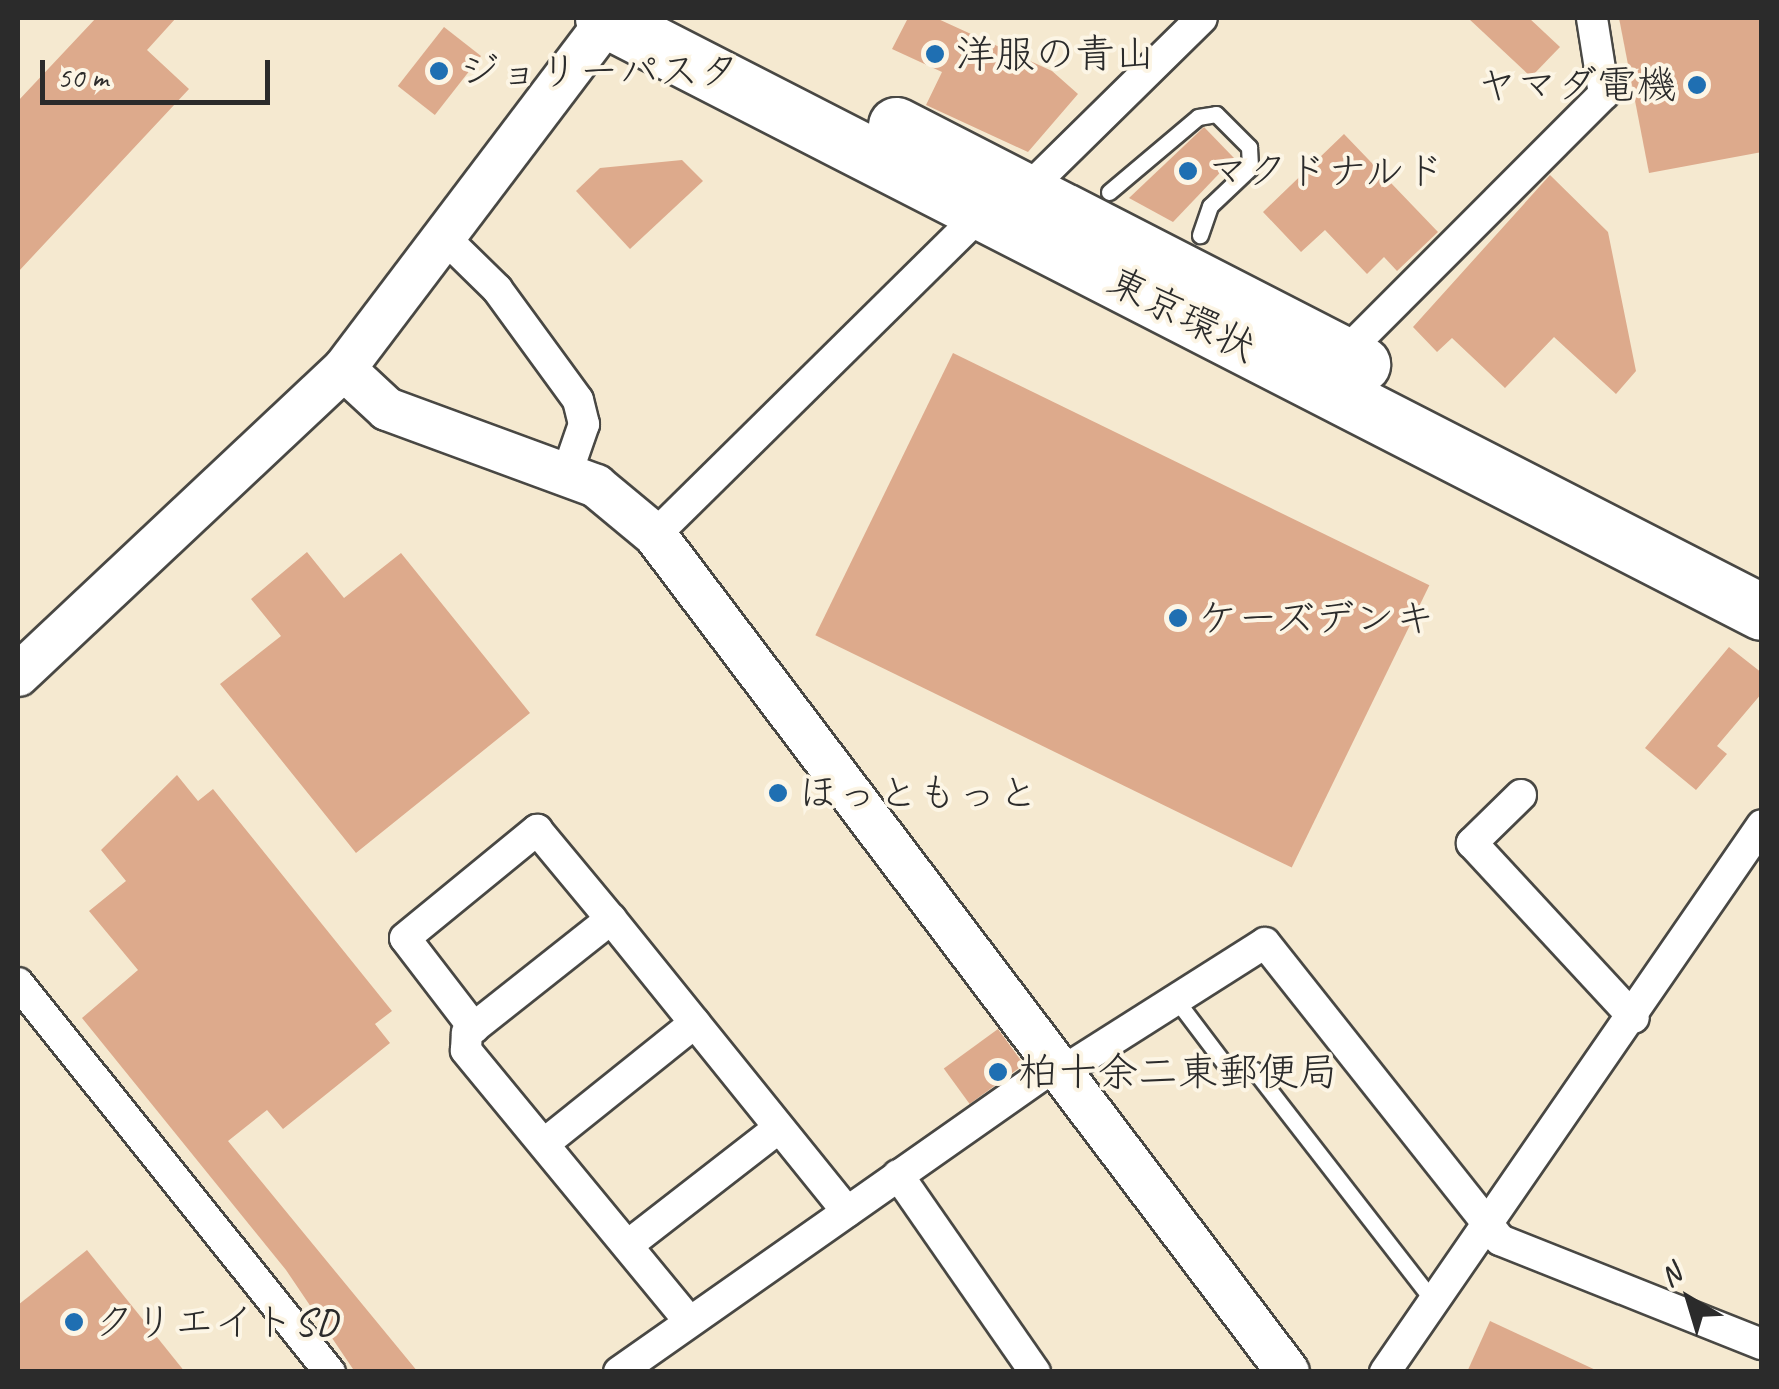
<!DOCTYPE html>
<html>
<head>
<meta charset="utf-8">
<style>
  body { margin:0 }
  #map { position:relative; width:1779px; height:1389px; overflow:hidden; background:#f5e9d0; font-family:Caveat,"Klee One",sans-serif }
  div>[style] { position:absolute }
  .building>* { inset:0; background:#ddaa8c; transform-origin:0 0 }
  .roads { filter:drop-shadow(2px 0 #494844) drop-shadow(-2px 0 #494844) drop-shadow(0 2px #494844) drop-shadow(0 -2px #494844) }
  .lane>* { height:15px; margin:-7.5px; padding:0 7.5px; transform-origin:7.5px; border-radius:7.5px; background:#fff }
  .street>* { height:30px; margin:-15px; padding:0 15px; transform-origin:15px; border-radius:15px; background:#fff }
  .secondary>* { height:42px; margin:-21px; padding:0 21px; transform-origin:21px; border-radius:21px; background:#fff }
  .highway>* { height:55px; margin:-27.5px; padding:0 27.5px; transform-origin:27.5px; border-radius:27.5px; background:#fff }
  .dots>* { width:28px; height:28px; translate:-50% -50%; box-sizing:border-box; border:5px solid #fcf5e5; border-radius:50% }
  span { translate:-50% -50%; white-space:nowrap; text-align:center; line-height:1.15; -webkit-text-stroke:8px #fcf5e5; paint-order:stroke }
  .poi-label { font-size:40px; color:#2b2b2b }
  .left { translate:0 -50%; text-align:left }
  .right { translate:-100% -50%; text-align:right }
  .street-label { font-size:40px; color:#2b2b2b }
  .frame { position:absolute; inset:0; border:20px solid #2b2b2b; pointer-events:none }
  .north { position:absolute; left:1639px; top:1249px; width:100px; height:100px; -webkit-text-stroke:8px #fcf5e5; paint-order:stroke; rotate:322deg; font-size:28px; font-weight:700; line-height:40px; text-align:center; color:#2b2b2b }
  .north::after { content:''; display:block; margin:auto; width:35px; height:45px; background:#2b2b2b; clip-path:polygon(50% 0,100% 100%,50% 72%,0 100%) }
  .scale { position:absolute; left:40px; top:60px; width:230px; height:45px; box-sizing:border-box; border:5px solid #2b2b2b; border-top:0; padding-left:12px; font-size:30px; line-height:35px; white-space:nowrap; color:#2b2b2b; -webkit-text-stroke:8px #fcf5e5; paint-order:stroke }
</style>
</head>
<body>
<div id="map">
  <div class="building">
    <div style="clip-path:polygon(96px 18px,176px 18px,147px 50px,189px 89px,18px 272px,18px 101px)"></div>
    <div style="clip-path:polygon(908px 18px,936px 18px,1052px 71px,1078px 94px,1028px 152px,926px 105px,942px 72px,892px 49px)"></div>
    <div style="clip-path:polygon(1468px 18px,1529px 18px,1560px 47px,1531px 77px)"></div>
    <div style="clip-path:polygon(1619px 18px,1762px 18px,1762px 152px,1649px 173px)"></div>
    <div style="left:444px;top:27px;width:47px;height:75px;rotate:38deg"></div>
    <div style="clip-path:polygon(1204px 127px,1234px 158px,1173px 222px,1129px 198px)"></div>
    <div style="clip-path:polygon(1344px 134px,1438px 232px,1397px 271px,1384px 257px,1367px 274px,1325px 230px,1301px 252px,1263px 212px)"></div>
    <div style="clip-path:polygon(682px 160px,703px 181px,630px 249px,576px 191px,600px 168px)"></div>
    <div style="clip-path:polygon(1550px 175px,1608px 232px,1636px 371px,1616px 394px,1554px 337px,1505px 388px,1452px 338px,1437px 352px,1413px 327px)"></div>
    <div style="left:953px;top:353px;width:530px;height:314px;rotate:26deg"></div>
    <div style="clip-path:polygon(307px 552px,344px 598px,401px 553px,530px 713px,356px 853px,220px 684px,281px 636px,251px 599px)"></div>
    <div style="clip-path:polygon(1729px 647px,1762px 673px,1762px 693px,1717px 746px,1727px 754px,1696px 790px,1645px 748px)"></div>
    <div style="clip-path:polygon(177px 775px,198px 801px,213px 789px,392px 1011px,375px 1024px,390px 1043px,283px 1129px,267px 1110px,228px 1141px,418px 1372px,355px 1372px,286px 1270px,82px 1018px,138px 970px,89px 911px,126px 881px,101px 850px)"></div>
    <div style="left:998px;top:1029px;width:44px;height:67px;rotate:54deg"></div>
    <div style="clip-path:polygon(87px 1250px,185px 1372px,18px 1372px,18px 1305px)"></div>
    <div style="clip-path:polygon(1490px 1321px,1600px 1372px,1467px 1372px)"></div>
  </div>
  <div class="roads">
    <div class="lane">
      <div style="left:1109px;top:192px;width:116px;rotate:-40.1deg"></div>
      <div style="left:1198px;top:117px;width:18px;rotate:-9deg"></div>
      <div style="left:1216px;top:114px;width:47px;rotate:45deg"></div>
      <div style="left:1249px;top:147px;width:21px;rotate:87deg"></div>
      <div style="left:1250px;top:168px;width:55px;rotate:136.5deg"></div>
      <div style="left:1210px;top:206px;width:31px;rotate:109deg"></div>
      <div style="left:1177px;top:1001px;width:93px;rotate:52.9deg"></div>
      <div style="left:1233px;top:1075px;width:22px;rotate:-13deg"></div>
      <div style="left:1254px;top:1070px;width:292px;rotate:52.2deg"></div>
    </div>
    <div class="street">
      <div style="left:1027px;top:190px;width:245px;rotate:-44.5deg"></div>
      <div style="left:448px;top:241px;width:69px;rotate:44.4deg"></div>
      <div style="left:497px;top:289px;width:137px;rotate:53.9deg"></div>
      <div style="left:578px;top:400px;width:25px;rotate:76deg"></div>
      <div style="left:584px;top:424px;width:52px;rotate:109.1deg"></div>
      <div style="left:1343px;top:355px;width:369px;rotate:-45deg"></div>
      <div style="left:1604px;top:94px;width:77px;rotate:-99deg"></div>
      <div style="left:655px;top:535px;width:460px;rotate:-44.6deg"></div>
      <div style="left:1521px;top:795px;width:69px;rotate:135.6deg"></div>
      <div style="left:1472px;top:843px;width:238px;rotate:47.2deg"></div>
      <div style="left:18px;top:983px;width:499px;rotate:51.3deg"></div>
      <div style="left:474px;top:1028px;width:113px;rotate:-127.5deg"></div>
      <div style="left:405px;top:938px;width:171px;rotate:-39.3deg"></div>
      <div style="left:537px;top:830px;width:116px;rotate:50.3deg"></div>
      <div style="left:545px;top:1143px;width:192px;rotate:-38.7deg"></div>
      <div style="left:898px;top:1175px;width:240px;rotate:55.2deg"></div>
      <div style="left:628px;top:1245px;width:191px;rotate:-37.8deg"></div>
      <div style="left:689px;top:1321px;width:351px;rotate:-129.5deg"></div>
      <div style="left:466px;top:1050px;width:17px;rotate:-87deg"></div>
      <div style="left:467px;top:1033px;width:184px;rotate:-38.4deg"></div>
      <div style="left:611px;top:919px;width:376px;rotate:51.1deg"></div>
      <div style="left:619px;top:1372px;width:529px;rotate:-35.07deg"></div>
      <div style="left:1052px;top:1068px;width:16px"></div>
      <div style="left:1068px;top:1068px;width:233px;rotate:-32.4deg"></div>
      <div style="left:1265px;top:943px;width:379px;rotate:51.6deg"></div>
      <div style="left:1500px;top:1240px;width:282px;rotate:21.7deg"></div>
      <div style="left:1385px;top:1372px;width:664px;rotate:-55.42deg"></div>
    </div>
    <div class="secondary">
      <div style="left:344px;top:369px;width:59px;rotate:42.9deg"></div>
      <div style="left:387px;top:409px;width:223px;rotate:20.2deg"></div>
      <div style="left:596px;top:486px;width:77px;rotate:39.7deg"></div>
      <div style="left:655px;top:535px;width:1049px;rotate:52.9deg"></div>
      <div style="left:18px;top:675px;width:447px;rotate:-43.2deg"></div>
      <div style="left:344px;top:369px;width:440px;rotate:-52.9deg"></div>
    </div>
    <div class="highway">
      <div style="left:603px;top:18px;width:1302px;rotate:27.14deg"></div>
      <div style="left:896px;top:125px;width:524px;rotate:27.15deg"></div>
    </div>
  </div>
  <div class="dots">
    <div style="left:935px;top:54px;background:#1f6fb2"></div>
    <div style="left:439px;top:71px;background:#1f6fb2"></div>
    <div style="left:1697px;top:85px;background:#1f6fb2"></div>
    <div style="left:1188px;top:171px;background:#1f6fb2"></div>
    <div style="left:1178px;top:618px;background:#1f6fb2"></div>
    <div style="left:778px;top:793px;background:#1f6fb2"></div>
    <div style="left:998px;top:1072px;background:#1f6fb2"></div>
    <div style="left:74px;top:1322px;background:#1f6fb2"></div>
  </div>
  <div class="poi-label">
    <span class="left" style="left:955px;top:54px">洋服の青山</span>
    <span class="left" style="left:459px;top:71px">ジョリーパスタ</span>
    <span class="right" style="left:1677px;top:85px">ヤマダ電機</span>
    <span class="left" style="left:1208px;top:171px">マクドナルド</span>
    <span class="left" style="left:1198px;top:618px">ケーズデンキ</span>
    <span class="left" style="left:798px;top:793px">ほっともっと</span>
    <span class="left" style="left:1018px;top:1072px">柏十余二東郵便局</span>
    <span class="left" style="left:94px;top:1322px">クリエイトSD</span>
  </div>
  <div class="street-label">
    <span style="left:1182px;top:314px;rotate:27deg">東京環状</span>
  </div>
  <div class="frame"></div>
  <div class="north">N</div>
  <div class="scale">50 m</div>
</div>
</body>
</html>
